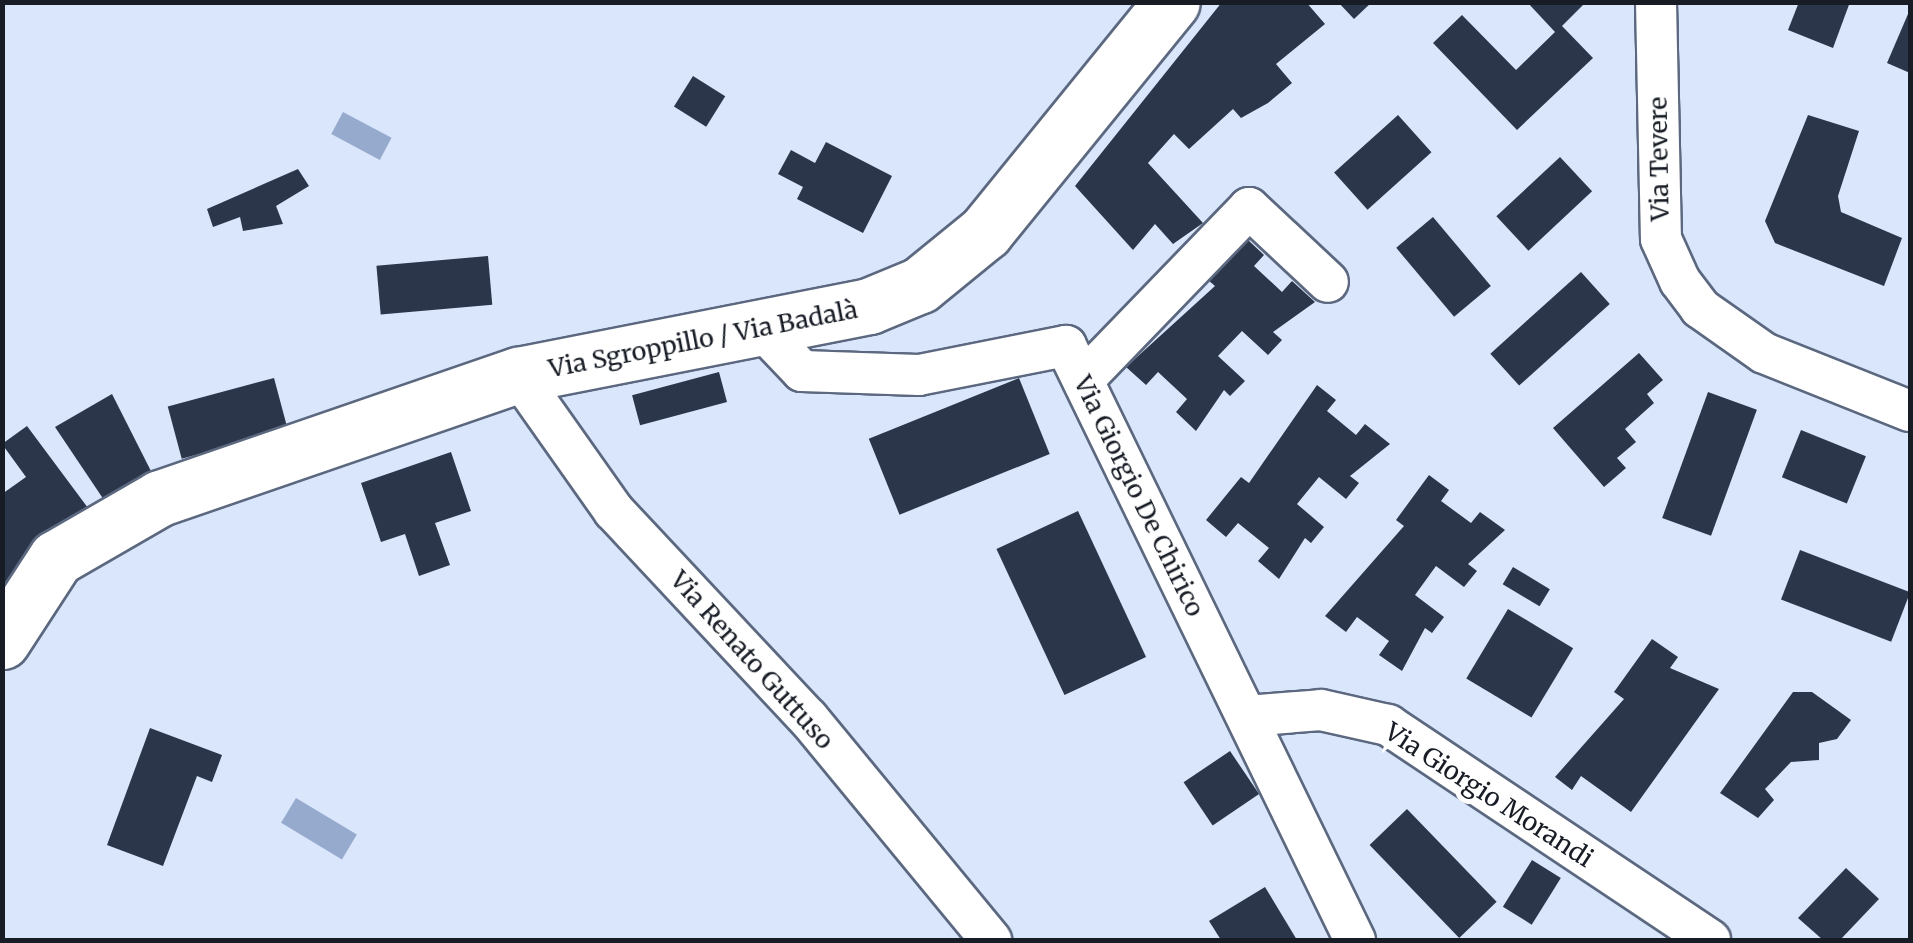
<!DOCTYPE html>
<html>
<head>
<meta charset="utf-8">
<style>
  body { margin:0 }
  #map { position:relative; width:1913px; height:943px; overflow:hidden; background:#dae6fb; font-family:Merriweather,serif }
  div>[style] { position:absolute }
  .water>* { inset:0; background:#96aace; transform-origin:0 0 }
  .building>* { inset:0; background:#2b364a; transform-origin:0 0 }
  .roads { filter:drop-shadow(2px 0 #5b687f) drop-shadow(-2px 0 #5b687f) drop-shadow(0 2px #5b687f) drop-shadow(0 -2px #5b687f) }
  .street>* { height:40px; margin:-20px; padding:0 20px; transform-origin:20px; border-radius:20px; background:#fff }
  .secondary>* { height:55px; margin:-27.5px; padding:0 27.5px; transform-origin:27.5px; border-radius:27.5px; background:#fff }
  span { translate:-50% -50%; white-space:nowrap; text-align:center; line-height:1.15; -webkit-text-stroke:10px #fff; paint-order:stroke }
  .street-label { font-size:25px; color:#171c25 }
  .frame { position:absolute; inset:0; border:5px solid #171c25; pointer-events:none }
</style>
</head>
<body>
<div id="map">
  <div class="water">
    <div style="left:343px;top:112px;width:55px;height:25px;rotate:28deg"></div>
    <div style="left:296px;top:798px;width:71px;height:29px;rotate:31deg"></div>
  </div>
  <div class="building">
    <div style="clip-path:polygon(1222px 2px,1306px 2px,1325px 24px,1276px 64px,1292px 83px,1268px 103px,1241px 118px,1233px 109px,1189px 149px,1174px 134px,1148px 163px,1203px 223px,1173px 244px,1155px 224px,1133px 250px,1075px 186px)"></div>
    <div style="clip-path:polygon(1338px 2px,1372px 2px,1354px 19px)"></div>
    <div style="clip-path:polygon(1527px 2px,1586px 2px,1562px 26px,1593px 58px,1517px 130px,1433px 43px,1462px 15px,1516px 70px,1555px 32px)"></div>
    <div style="clip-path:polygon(1799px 2px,1850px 2px,1833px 48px,1788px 30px)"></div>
    <div style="clip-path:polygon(1908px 14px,1910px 15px,1910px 73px,1887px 63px)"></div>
    <div style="left:693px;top:76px;width:38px;height:36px;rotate:32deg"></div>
    <div style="left:1398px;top:115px;width:50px;height:86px;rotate:48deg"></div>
    <div style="clip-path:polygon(1808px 115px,1859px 131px,1838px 196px,1841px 212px,1902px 238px,1884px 286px,1775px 243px,1765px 221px)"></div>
    <div style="clip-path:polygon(826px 142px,892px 176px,863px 233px,797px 199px,803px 187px,778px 174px,791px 150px,815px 163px)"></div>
    <div style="left:1560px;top:157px;width:47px;height:87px;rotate:47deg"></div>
    <div style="clip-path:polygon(298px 169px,309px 186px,276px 206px,283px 224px,243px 231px,240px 217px,213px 227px,207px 209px)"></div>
    <div style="left:1433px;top:217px;width:90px;height:48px;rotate:50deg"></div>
    <div style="clip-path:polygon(1247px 239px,1264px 255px,1254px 266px,1282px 292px,1292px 281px,1315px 302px,1273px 332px,1282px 340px,1268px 355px,1242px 331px,1218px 356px,1245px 381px,1230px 396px,1224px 390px,1196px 431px,1176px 412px,1187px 399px,1158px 372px,1146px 385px,1126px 367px,1215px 286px,1208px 280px)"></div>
    <div style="left:488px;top:256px;width:49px;height:112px;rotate:85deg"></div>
    <div style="left:1581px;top:272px;width:43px;height:122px;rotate:48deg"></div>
    <div style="clip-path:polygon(1639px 353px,1663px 380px,1647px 394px,1654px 403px,1625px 429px,1636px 442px,1617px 458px,1626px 468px,1604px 487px,1553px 428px)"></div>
    <div style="left:719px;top:372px;width:31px;height:90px;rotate:75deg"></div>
    <div style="left:274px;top:378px;width:54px;height:110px;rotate:75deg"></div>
    <div style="left:1019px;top:378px;width:82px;height:162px;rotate:68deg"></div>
    <div style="clip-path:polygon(1317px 385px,1336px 400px,1327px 411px,1356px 435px,1365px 424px,1390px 444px,1350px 476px,1359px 483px,1346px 499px,1319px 477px,1297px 504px,1324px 527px,1311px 543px,1305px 538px,1279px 579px,1258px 561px,1269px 548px,1238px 523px,1226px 537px,1206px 520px,1241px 477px,1249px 483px)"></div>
    <div style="left:1708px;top:392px;width:52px;height:134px;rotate:20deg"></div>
    <div style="clip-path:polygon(112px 394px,156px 481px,108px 506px,55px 427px)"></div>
    <div style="clip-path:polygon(27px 426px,91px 512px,2px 593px,2px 494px,26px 477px,2px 444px)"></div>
    <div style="left:1801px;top:430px;width:70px;height:51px;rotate:22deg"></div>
    <div style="clip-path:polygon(451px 452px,471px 511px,435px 523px,450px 565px,419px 576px,405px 534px,381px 542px,361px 483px)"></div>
    <div style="clip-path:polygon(1429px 475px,1449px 490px,1441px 501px,1471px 523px,1480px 512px,1505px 530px,1468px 564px,1477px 571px,1464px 587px,1436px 566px,1415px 595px,1444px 617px,1432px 633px,1425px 628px,1402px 671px,1379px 655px,1389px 641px,1357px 617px,1346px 632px,1325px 616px,1404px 526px,1396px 520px)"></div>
    <div style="left:1078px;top:511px;width:161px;height:90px;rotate:65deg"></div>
    <div style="left:1800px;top:550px;width:118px;height:53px;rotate:21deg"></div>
    <div style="left:1513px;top:567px;width:43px;height:20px;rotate:31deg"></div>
    <div style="left:1508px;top:609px;width:76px;height:81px;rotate:31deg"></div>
    <div style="clip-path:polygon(1652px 639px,1678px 657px,1670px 668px,1719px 689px,1631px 812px,1581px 776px,1572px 790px,1555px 777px,1624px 699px,1614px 692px)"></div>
    <div style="clip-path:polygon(1793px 692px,1812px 692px,1851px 720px,1837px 739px,1819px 743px,1819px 760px,1791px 762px,1765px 789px,1774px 800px,1758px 818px,1720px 793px)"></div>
    <div style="clip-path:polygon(150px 728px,222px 755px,212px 782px,197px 776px,163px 866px,107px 845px)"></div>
    <div style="left:1230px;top:751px;width:52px;height:56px;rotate:56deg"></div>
    <div style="left:1407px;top:809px;width:129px;height:52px;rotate:46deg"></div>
    <div style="left:1532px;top:860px;width:34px;height:55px;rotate:32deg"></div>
    <div style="clip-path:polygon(1846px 868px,1879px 899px,1840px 940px,1823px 940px,1798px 918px)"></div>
    <div style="clip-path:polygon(1265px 887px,1297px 940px,1221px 940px,1209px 921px)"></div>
  </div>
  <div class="roads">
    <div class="street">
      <div style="left:1656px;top:2px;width:237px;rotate:88.8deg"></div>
      <div style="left:1661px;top:239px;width:46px;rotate:65.7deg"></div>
      <div style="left:1680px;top:281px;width:34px;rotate:53deg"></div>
      <div style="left:1700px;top:308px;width:78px;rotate:35.1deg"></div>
      <div style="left:1764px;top:353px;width:157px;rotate:21.7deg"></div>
      <div style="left:760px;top:327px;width:61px;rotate:46.3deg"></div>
      <div style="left:802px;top:371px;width:117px;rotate:2deg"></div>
      <div style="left:919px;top:375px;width:150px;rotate:-11.2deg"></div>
      <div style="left:1066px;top:346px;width:661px;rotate:64.06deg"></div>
      <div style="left:518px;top:375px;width:166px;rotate:54.8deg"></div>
      <div style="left:614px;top:511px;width:284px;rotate:46.9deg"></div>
      <div style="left:808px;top:718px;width:288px;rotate:50.5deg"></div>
      <div style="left:1083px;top:380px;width:239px;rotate:-46deg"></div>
      <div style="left:1249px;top:208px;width:108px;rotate:43.1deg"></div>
      <div style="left:1247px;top:716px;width:74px;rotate:-4.6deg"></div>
      <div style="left:1321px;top:710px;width:69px;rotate:12.6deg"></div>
      <div style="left:1388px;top:725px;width:387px;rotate:33.7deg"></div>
    </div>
    <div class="secondary">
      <div style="left:2px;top:641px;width:99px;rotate:-57deg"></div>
      <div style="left:56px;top:558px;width:120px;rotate:-30deg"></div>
      <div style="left:160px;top:498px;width:379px;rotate:-19deg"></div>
      <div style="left:518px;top:375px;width:358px;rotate:-11.1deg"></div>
      <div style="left:869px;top:306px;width:55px;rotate:-22.4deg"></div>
      <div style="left:920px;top:285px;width:84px;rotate:-39.2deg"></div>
      <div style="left:985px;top:232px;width:296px;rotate:-50.9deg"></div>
    </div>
  </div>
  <div class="street-label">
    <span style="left:1659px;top:159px;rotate:-91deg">Via Tevere</span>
    <span style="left:703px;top:339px;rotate:-11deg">Via Sgroppillo / Via Badalà</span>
    <span style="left:1139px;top:496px;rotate:64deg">Via Giorgio De Chirico</span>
    <span style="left:752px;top:660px;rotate:48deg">Via Renato Guttuso</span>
    <span style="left:1489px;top:795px;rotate:33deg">Via Giorgio Morandi</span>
  </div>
  <div class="frame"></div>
</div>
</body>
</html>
